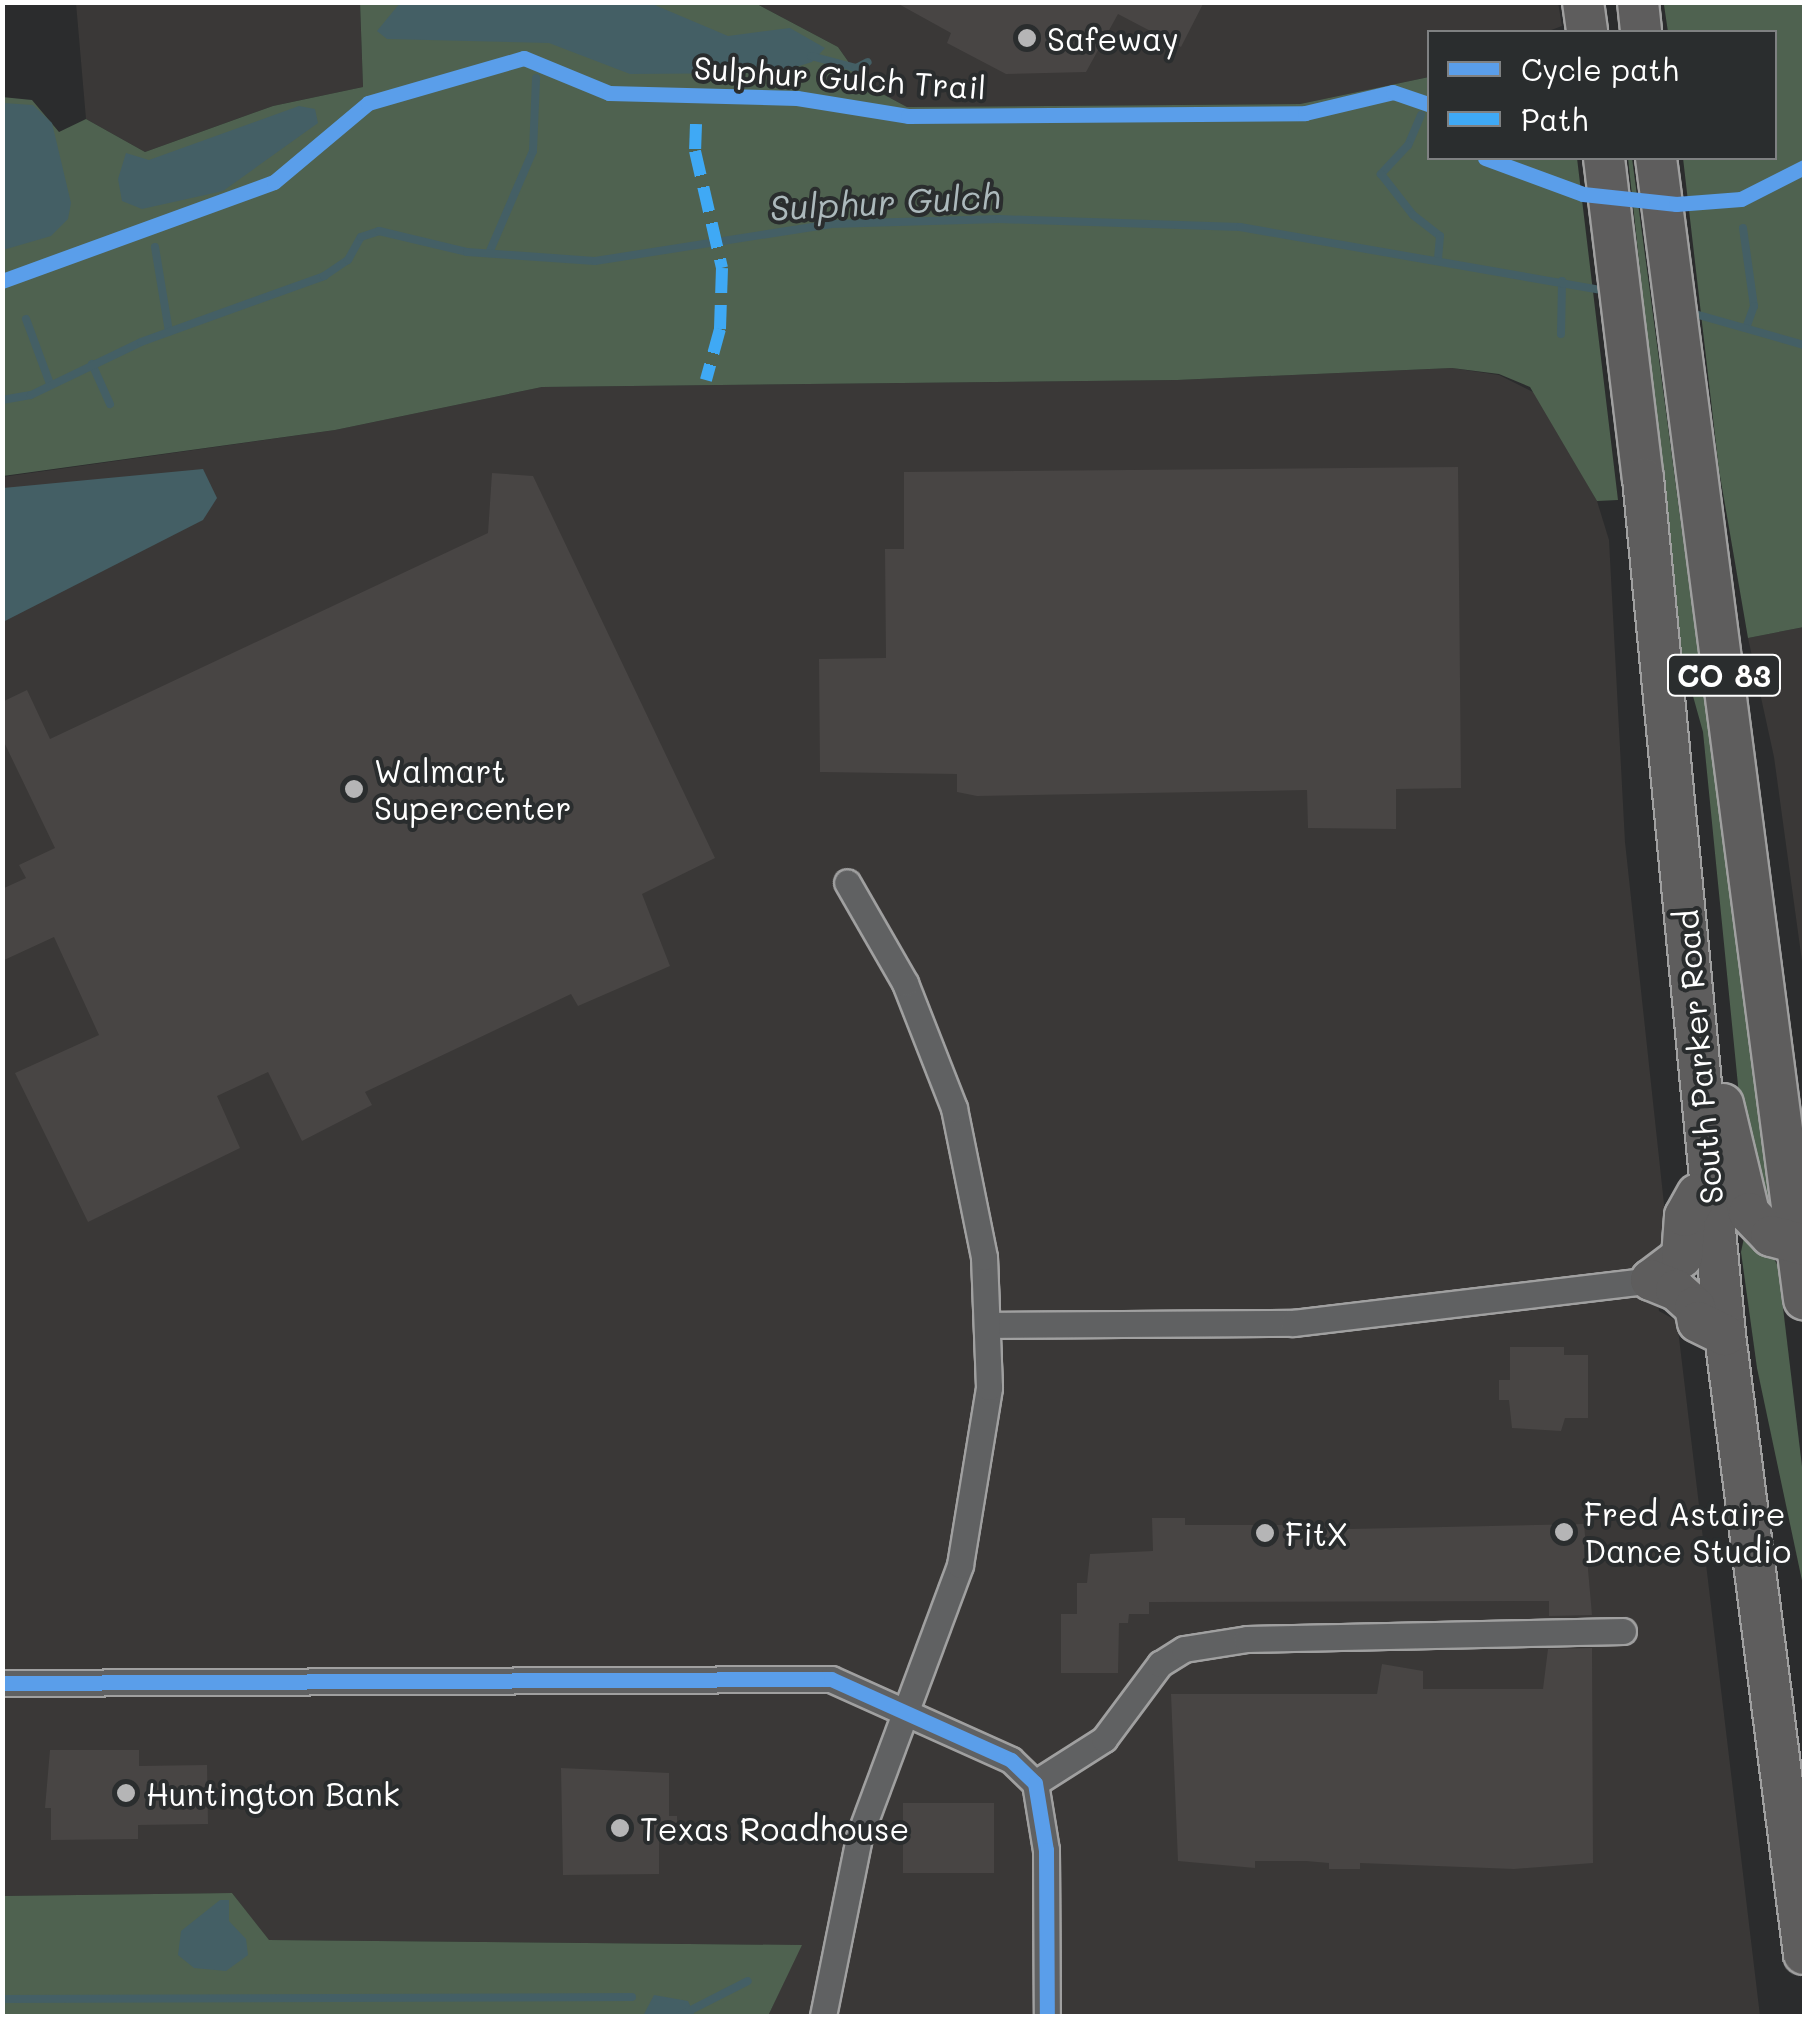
<!DOCTYPE html>
<html>
<head>
<meta charset="utf-8">
<style>
  body { margin:0 }
  #map { position:relative; width:1807px; height:2019px; overflow:hidden; background:#2b2c2d; font-family:Mali,sans-serif }
  div>[style] { position:absolute }
  .built>* { inset:0; background:#3a3837 }
  .green>* { inset:0; background:#4f6250 }
  .water>* { inset:0; background:#445f65 }
  .stream>* { height:8px; margin:-4px; padding:0 4px; transform-origin:4px; border-radius:4px; background:#445f65 }
  .building>* { inset:0; background:#484544; transform-origin:0 0 }
  .roads { filter:drop-shadow(2px 0 #a0a0a0) drop-shadow(-2px 0 #a0a0a0) drop-shadow(0 2px #a0a0a0) drop-shadow(0 -2px #a0a0a0) }
  .minor>* { height:25px; margin:-12.5px; padding:0 12.5px; transform-origin:12.5px; border-radius:12.5px; background:#606162 }
  .trunk>* { height:40px; margin:-20px; padding:0 20px; transform-origin:20px; border-radius:20px; background:#5e5d5d }
  .quiet>* { height:12px; margin-top:-6px; transform-origin:0; background:repeating-linear-gradient(90deg,#3fa9f5 0 25px,transparent 0 37px) }
  .cycleway>* { height:15px; margin:-7.5px; padding:0 7.5px; transform-origin:7.5px; border-radius:7.5px; background:#5a9eea }
  .dots>* { width:28px; height:28px; translate:-50% -50%; box-sizing:border-box; border:5px solid #2a2d2e; border-radius:50% }
  span { translate:-50% -50%; white-space:nowrap; text-align:center; line-height:1.15; -webkit-text-stroke:8px #2a2d2e; paint-order:stroke }
  .shield-label span { padding:2px 8px; background:#2a2d2e; border:2px solid; border-radius:8px; -webkit-text-stroke-width:0 }
  .shield-label { font-size:30px; color:#fff; font-weight:700 }
  .poi-label { font-size:32px; color:#fff }
  .left { translate:0 -50%; text-align:left }
  .street-label { font-size:32px; color:#fff }
  .water-label { font-size:35px; color:#acb9bc; font-style:italic }
  .frame { position:absolute; inset:0; border:5px solid #fff; pointer-events:none }
  .legend { position:absolute; left:1427px; top:30px; width:350px; height:130px; box-sizing:border-box; background:#2a2d2e; border:2px solid #7f8182; margin:0; padding:12px 18px; list-style:none; font-size:30px; color:#fff }
  .legend li { display:flex; align-items:center; gap:20px; height:50px }
  .legend b { width:50px; border:2px solid #7f8182 }
</style>
</head>
<body>
<div id="map">
  <div class="built">
    <div style="clip-path:polygon(1558px 2px,1562px 26px,1546px 32px,1430px 32px,1429px 77px,1300px 104px,907px 107px,864px 84px,838px 47px,755px 3px)"></div>
    <div style="clip-path:polygon(76px 3px,360px 3px,363px 87px,273px 106px,145px 152px,86px 119px)"></div>
    <div style="clip-path:polygon(1452px 368px,1499px 375px,1537px 394px,1597px 501px,1609px 540px,1625px 842px,1667px 1232px,1664px 1245px,1652px 1253px,1659px 1311px,1677px 1321px,1760px 2016px,768px 2016px,801px 1945px,268px 1940px,232px 1893px,3px 1896px,2px 477px,335px 430px,542px 387px,1177px 380px)"></div>
    <div style="clip-path:polygon(1804px 627px,1804px 976px,1774px 757px,1748px 638px)"></div>
  </div>
  <div class="green">
    <div style="clip-path:polygon(360px 2px,755px 3px,838px 47px,864px 84px,907px 107px,1300px 104px,1429px 77px,1430px 158px,1577px 158px,1618px 500px,1597px 501px,1530px 387px,1499px 374px,1452px 368px,1177px 380px,542px 387px,335px 430px,3px 476px,2px 97px,32px 100px,59px 132px,86px 119px,145px 152px,273px 106px,363px 87px)"></div>
    <div style="clip-path:polygon(1675px 2px,1804px 4px,1804px 627px,1748px 638px,1719px 470px,1683px 158px,1774px 158px,1774px 32px,1668px 32px,1664px 5px)"></div>
    <div style="clip-path:polygon(1628px 158px,1632px 158px,1773px 1211px,1748px 1186px,1703px 732px,1681px 653px)"></div>
    <div style="clip-path:polygon(1745px 1233px,1768px 1248px,1778px 1266px,1804px 1483px,1804px 1590px,1757px 1368px,1741px 1252px)"></div>
    <div style="clip-path:polygon(232px 1893px,269px 1940px,802px 1945px,768px 2016px,3px 2016px,2px 1896px)"></div>
  </div>
  <div class="water">
    <div style="clip-path:polygon(650px 3px,728px 36px,790px 28px,825px 48px,812px 62px,777px 73px,630px 74px,549px 43px,387px 39px,377px 31px,400px 3px)"></div>
    <div style="clip-path:polygon(3px 103px,33px 105px,52px 123px,71px 203px,68px 219px,51px 236px,3px 250px)"></div>
    <div style="clip-path:polygon(299px 106px,315px 109px,318px 123px,223px 191px,142px 209px,122px 201px,118px 179px,126px 153px,149px 160px)"></div>
    <div style="clip-path:polygon(203px 469px,217px 498px,203px 520px,3px 622px,3px 488px)"></div>
    <div style="clip-path:polygon(220px 1900px,229px 1900px,229px 1921px,246px 1939px,248px 1955px,226px 1971px,194px 1968px,178px 1955px,181px 1931px)"></div>
    <div style="clip-path:polygon(654px 1995px,688px 2001px,695px 2016px,643px 2016px)"></div>
  </div>
  <div class="stream">
    <div style="left:811px;top:56px;width:47px;rotate:14.9deg"></div>
    <div style="left:856px;top:68px;width:13px;rotate:-27deg"></div>
    <div style="left:1421px;top:115px;width:33px;rotate:113deg"></div>
    <div style="left:1408px;top:145px;width:40px;rotate:133deg"></div>
    <div style="left:1381px;top:174px;width:52px;rotate:52deg"></div>
    <div style="left:1413px;top:215px;width:34px;rotate:38deg"></div>
    <div style="left:1440px;top:236px;width:22px;rotate:95deg"></div>
    <div style="left:1743px;top:228px;width:79px;rotate:82deg"></div>
    <div style="left:1754px;top:306px;width:23px;rotate:110deg"></div>
    <div style="left:155px;top:247px;width:86px;rotate:80.6deg"></div>
    <div style="left:489px;top:253px;width:111px;rotate:-66.7deg"></div>
    <div style="left:533px;top:151px;width:73px;rotate:-87.6deg"></div>
    <div style="left:1688px;top:312px;width:121px;rotate:15.9deg"></div>
    <div style="left:26px;top:319px;width:69px;rotate:69.7deg"></div>
    <div style="left:1561px;top:334px;width:53px;rotate:-88.9deg"></div>
    <div style="left:92px;top:364px;width:44px;rotate:65.8deg"></div>
    <div style="left:2px;top:400px;width:29px;rotate:-10deg"></div>
    <div style="left:31px;top:395px;width:122px;rotate:-25.7deg"></div>
    <div style="left:141px;top:342px;width:195px;rotate:-19.8deg"></div>
    <div style="left:324px;top:276px;width:29px;rotate:-34deg"></div>
    <div style="left:348px;top:260px;width:26px;rotate:-61deg"></div>
    <div style="left:361px;top:237px;width:19px;rotate:-18deg"></div>
    <div style="left:379px;top:231px;width:90px;rotate:13.4deg"></div>
    <div style="left:467px;top:252px;width:128px;rotate:4deg"></div>
    <div style="left:595px;top:261px;width:238px;rotate:-8.9deg"></div>
    <div style="left:830px;top:224px;width:169px;rotate:-1.7deg"></div>
    <div style="left:999px;top:219px;width:241px;rotate:1.9deg"></div>
    <div style="left:1240px;top:227px;width:373px;rotate:9.9deg"></div>
    <div style="left:2px;top:1999px;width:630px;rotate:-0.18deg"></div>
    <div style="left:679px;top:2016px;width:77px;rotate:-26.9deg"></div>
  </div>
  <div class="building">
    <div style="clip-path:polygon(895px 2px,1204px 2px,1181px 47px,1118px 14px,1086px 72px,1006px 74px,947px 43px,951px 33px)"></div>
    <div style="clip-path:polygon(1458px 467px,1461px 788px,1396px 789px,1396px 829px,1308px 828px,1307px 790px,977px 796px,957px 792px,957px 774px,820px 772px,819px 659px,886px 658px,885px 549px,904px 549px,904px 472px)"></div>
    <div style="clip-path:polygon(492px 473px,533px 476px,715px 858px,642px 894px,670px 966px,578px 1006px,571px 994px,365px 1092px,372px 1105px,302px 1141px,268px 1072px,217px 1096px,240px 1148px,88px 1222px,15px 1073px,99px 1035px,54px 937px,2px 961px,2px 889px,26px 878px,19px 865px,55px 848px,2px 738px,2px 702px,27px 690px,50px 739px,488px 533px)"></div>
    <div style="clip-path:polygon(1510px 1347px,1564px 1347px,1564px 1355px,1588px 1355px,1588px 1418px,1565px 1418px,1561px 1431px,1512px 1428px,1509px 1400px,1499px 1400px,1499px 1380px,1510px 1380px)"></div>
    <div style="clip-path:polygon(1152px 1518px,1185px 1518px,1185px 1525px,1302px 1525px,1303px 1530px,1584px 1524px,1592px 1615px,1549px 1616px,1549px 1601px,1149px 1602px,1149px 1614px,1129px 1614px,1128px 1623px,1119px 1623px,1118px 1673px,1061px 1673px,1061px 1614px,1077px 1614px,1077px 1583px,1087px 1583px,1090px 1554px,1153px 1551px)"></div>
    <div style="clip-path:polygon(1592px 1648px,1593px 1863px,1514px 1869px,1360px 1863px,1360px 1869px,1329px 1869px,1329px 1863px,1306px 1861px,1255px 1861px,1255px 1868px,1178px 1861px,1171px 1694px,1377px 1694px,1382px 1664px,1423px 1671px,1423px 1689px,1543px 1689px,1548px 1649px)"></div>
    <div style="clip-path:polygon(50px 1750px,139px 1750px,139px 1766px,207px 1765px,208px 1824px,138px 1825px,138px 1839px,51px 1840px,51px 1808px,45px 1808px)"></div>
    <div style="clip-path:polygon(561px 1768px,669px 1773px,669px 1816px,677px 1816px,677px 1841px,659px 1841px,659px 1874px,563px 1875px)"></div>
    <div style="left:994px;top:1803px;width:70px;height:91px;rotate:90deg"></div>
  </div>
  <div class="roads">
    <div class="minor">
      <div style="left:989px;top:1325px;width:304px;rotate:-0.4deg"></div>
      <div style="left:1293px;top:1323px;width:361px;rotate:-6.8deg"></div>
      <div style="left:2px;top:1683px;width:829px;rotate:-0.28deg"></div>
      <div style="left:831px;top:1679px;width:197px;rotate:24.2deg"></div>
      <div style="left:1011px;top:1760px;width:33px;rotate:44deg"></div>
      <div style="left:1035px;top:1783px;width:68px;rotate:80.7deg"></div>
      <div style="left:1046px;top:1850px;width:166px;rotate:89.7deg"></div>
      <div style="left:1035px;top:1783px;width:82px;rotate:-32.5deg"></div>
      <div style="left:1104px;top:1739px;width:94px;rotate:-53.3deg"></div>
      <div style="left:1160px;top:1664px;width:28px;rotate:-32deg"></div>
      <div style="left:1184px;top:1649px;width:64px;rotate:-9deg"></div>
      <div style="left:1247px;top:1639px;width:376px;rotate:-1.2deg"></div>
      <div style="left:823px;top:2016px;width:183px;rotate:-78.6deg"></div>
      <div style="left:859px;top:1837px;width:290px;rotate:-69.6deg"></div>
      <div style="left:960px;top:1565px;width:180px;rotate:-80.7deg"></div>
      <div style="left:989px;top:1387px;width:130px;rotate:-92.2deg"></div>
      <div style="left:984px;top:1257px;width:152px;rotate:-101.4deg"></div>
      <div style="left:954px;top:1108px;width:134px;rotate:-111.4deg"></div>
      <div style="left:905px;top:983px;width:116px;rotate:-119.9deg"></div>
    </div>
    <div class="trunk">
      <div style="left:1583px;top:2px;width:30px;rotate:82deg"></div>
      <div style="left:1638px;top:2px;width:30px;rotate:84deg"></div>
      <div style="left:1604px;top:158px;width:322px;rotate:83.1deg"></div>
      <div style="left:1643px;top:478px;width:861px;rotate:84.53deg"></div>
      <div style="left:1725px;top:1335px;width:624px;rotate:82.73deg"></div>
      <div style="left:1656px;top:158px;width:1151px;rotate:82.61deg"></div>
      <div style="left:1723px;top:1104px;width:112px;rotate:76.6deg"></div>
      <div style="left:1749px;top:1213px;width:32px;rotate:46deg"></div>
      <div style="left:1771px;top:1236px;width:34px;rotate:15deg"></div>
      <div style="left:1651px;top:1280px;width:39px;rotate:-37deg"></div>
      <div style="left:1682px;top:1257px;width:41px;rotate:-85.8deg"></div>
      <div style="left:1685px;top:1216px;width:25px;rotate:-61deg"></div>
      <div style="left:1651px;top:1280px;width:27px;rotate:22deg"></div>
      <div style="left:1676px;top:1290px;width:25px;rotate:42deg"></div>
      <div style="left:1695px;top:1307px;width:15px;rotate:79deg"></div>
      <div style="left:1698px;top:1322px;width:30px;rotate:26deg"></div>
    </div>
  </div>
  <div class="quiet">
    <div style="left:696px;top:124px;width:27px;rotate:92deg"></div>
    <div style="left:695px;top:151px;width:120px;rotate:77deg"></div>
    <div style="left:722px;top:268px;width:61px;rotate:91.9deg"></div>
    <div style="left:720px;top:329px;width:53px;rotate:105.4deg"></div>
  </div>
  <div class="cycleway">
    <div style="left:1485px;top:158px;width:104px;rotate:20.2deg"></div>
    <div style="left:1583px;top:194px;width:94px;rotate:6.1deg"></div>
    <div style="left:1676px;top:204px;width:65px;rotate:-4.4deg"></div>
    <div style="left:1741px;top:199px;width:71px;rotate:-26.9deg"></div>
    <div style="left:2px;top:281px;width:289px;rotate:-20deg"></div>
    <div style="left:274px;top:182px;width:123px;rotate:-40deg"></div>
    <div style="left:368px;top:103px;width:162px;rotate:-16.1deg"></div>
    <div style="left:524px;top:58px;width:92px;rotate:22.4deg"></div>
    <div style="left:609px;top:93px;width:188px;rotate:1.5deg"></div>
    <div style="left:797px;top:98px;width:112px;rotate:9.2deg"></div>
    <div style="left:908px;top:116px;width:397px;rotate:-0.4deg"></div>
    <div style="left:1305px;top:113px;width:90px;rotate:-13.4deg"></div>
    <div style="left:1393px;top:92px;width:39px;rotate:19deg"></div>
    <div style="left:2px;top:1683px;width:829px;rotate:-0.28deg"></div>
    <div style="left:831px;top:1679px;width:197px;rotate:24.2deg"></div>
    <div style="left:1011px;top:1760px;width:33px;rotate:44deg"></div>
    <div style="left:1035px;top:1783px;width:68px;rotate:80.7deg"></div>
    <div style="left:1046px;top:1850px;width:166px;rotate:89.7deg"></div>
  </div>
  <div class="dots">
    <div style="left:1027px;top:38px;background:#b5b5b6"></div>
    <div style="left:354px;top:789px;background:#b5b5b6"></div>
    <div style="left:1564px;top:1532px;background:#b5b5b6"></div>
    <div style="left:1265px;top:1533px;background:#b5b5b6"></div>
    <div style="left:126px;top:1793px;background:#b5b5b6"></div>
    <div style="left:620px;top:1828px;background:#b5b5b6"></div>
  </div>
  <div class="shield-label">
    <span style="left:1724px;top:675px">CO 83</span>
  </div>
  <div class="poi-label">
    <span class="left" style="left:1047px;top:38px">Safeway</span>
    <span class="left" style="left:374px;top:789px">Walmart<br>Supercenter</span>
    <span class="left" style="left:1584px;top:1532px">Fred Astaire<br>Dance Studio</span>
    <span class="left" style="left:1285px;top:1533px">FitX</span>
    <span class="left" style="left:146px;top:1793px">Huntington Bank</span>
    <span class="left" style="left:640px;top:1828px">Texas Roadhouse</span>
  </div>
  <div class="street-label">
    <span style="left:840px;top:77px;rotate:4deg">Sulphur Gulch Trail</span>
    <span style="left:1698px;top:1057px;rotate:-95deg">South Parker Road</span>
  </div>
  <div class="water-label">
    <span style="left:885px;top:201px;rotate:-3deg">Sulphur Gulch</span>
  </div>
  <div class="frame"></div>
  <ul class="legend">
  <li><b style="height:12px;background:#5a9eea"></b>Cycle path</li>
  <li><b style="height:12px;background:#3fa9f5"></b>Path</li>
  </ul>
</div>
</body>
</html>
